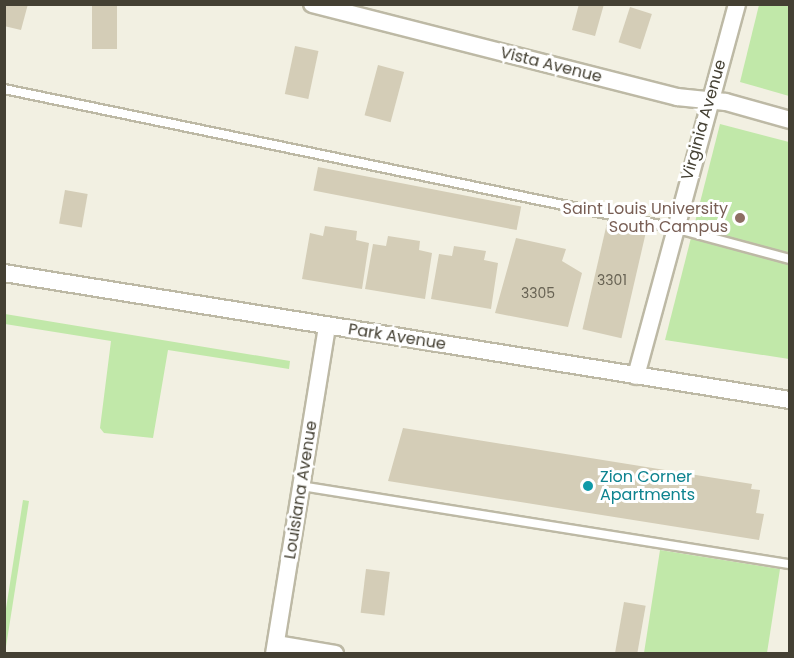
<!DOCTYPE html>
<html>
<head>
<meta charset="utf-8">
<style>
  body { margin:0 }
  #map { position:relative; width:794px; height:658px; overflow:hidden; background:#f2f0e2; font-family:Poppins,sans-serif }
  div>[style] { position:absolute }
  .green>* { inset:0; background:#c1e8a9 }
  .building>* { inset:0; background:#d4cdb7; transform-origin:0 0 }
  .roads { filter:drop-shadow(2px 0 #bdb9a5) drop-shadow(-2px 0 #bdb9a5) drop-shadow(0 2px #bdb9a5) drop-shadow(0 -2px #bdb9a5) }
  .service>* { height:8px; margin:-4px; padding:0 4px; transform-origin:4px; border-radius:4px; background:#fff }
  .minor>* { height:16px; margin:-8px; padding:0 8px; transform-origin:8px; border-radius:8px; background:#fff }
  .dots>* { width:16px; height:16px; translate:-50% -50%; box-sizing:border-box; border:3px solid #fff; border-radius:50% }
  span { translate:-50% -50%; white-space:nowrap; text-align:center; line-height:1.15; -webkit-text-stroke:6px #fff; paint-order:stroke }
  .number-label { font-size:14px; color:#686354 }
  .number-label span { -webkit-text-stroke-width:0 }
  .street-label { font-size:16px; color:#444033 }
  .education-label { font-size:16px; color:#785e54 }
  .right { translate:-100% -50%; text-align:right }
  .culture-label { font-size:16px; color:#0d838f }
  .left { translate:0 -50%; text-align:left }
  .frame { position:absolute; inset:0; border:6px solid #444033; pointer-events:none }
</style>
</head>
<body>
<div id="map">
  <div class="green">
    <div style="clip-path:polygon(759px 5px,789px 5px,789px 96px,740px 82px)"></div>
    <div style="clip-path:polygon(720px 124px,789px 142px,789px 359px,665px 340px)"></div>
    <div style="clip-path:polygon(5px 314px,290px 361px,289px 369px,168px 350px,153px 438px,104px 433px,100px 428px,111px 341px,5px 324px)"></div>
    <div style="clip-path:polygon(23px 500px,29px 501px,5px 653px,5px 615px)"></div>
    <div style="clip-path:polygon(660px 550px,780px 569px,767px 653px,644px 653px)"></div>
  </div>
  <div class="building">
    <div style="clip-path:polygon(4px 4px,28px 4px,21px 30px,4px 26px)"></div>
    <div style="left:92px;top:4px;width:25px;height:45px"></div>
    <div style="clip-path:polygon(579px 4px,604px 4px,595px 36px,572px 30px)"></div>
    <div style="left:630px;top:7px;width:23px;height:37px;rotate:18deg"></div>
    <div style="left:295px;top:46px;width:24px;height:49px;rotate:12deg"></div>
    <div style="left:378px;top:65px;width:27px;height:52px;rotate:15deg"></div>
    <div style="left:318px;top:167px;width:207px;height:24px;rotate:11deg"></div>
    <div style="left:65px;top:190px;width:23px;height:34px;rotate:10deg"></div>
    <div style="left:607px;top:223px;width:40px;height:109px;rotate:13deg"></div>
    <div style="clip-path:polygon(325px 226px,357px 231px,356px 240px,369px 243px,362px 289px,302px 279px,310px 233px,323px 236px)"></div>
    <div style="clip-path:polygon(388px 236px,420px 241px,419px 250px,432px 253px,425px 299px,365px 289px,373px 244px,386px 246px)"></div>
    <div style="clip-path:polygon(516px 238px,566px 249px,562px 261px,582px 273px,568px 327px,495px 313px)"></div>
    <div style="clip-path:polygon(454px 246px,486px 251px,484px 260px,498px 263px,491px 309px,431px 299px,439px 254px,452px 256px)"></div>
    <div style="clip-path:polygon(403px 428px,752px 484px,751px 489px,760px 490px,756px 513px,764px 514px,759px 540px,388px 481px)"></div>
    <div style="left:366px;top:569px;width:24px;height:44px;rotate:7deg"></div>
    <div style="left:624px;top:602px;width:22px;height:53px;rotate:10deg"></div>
  </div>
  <div class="roads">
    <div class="service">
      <div style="left:4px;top:89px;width:684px;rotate:11.72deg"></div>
      <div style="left:674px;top:228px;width:120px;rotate:15deg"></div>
      <div style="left:301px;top:486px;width:495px;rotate:9.1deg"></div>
    </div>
    <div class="minor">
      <div style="left:312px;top:4px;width:377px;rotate:14.3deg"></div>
      <div style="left:677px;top:97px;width:49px;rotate:5.8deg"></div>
      <div style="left:726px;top:102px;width:66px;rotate:15.7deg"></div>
      <div style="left:4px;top:273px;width:796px;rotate:9.18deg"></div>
      <div style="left:636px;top:376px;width:385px;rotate:-74.8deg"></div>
      <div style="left:276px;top:644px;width:60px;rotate:9.6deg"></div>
      <div style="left:274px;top:654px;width:332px;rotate:-80.8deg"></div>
    </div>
  </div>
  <div class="dots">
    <div style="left:740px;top:218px;background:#8d6e63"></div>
    <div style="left:588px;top:486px;background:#0f9aa8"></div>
  </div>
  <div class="number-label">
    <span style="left:612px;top:280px">3301</span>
    <span style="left:538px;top:293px">3305</span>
  </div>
  <div class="street-label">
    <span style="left:551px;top:65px;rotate:14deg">Vista Avenue</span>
    <span style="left:704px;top:120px;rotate:-74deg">Virginia Avenue</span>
    <span style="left:397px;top:337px;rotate:9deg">Park Avenue</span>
    <span style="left:301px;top:490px;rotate:-81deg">Louisiana Avenue</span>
  </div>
  <div class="education-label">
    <span class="right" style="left:728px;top:218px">Saint Louis University<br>South Campus</span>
  </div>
  <div class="culture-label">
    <span class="left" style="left:600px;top:486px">Zion Corner<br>Apartments</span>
  </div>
  <div class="frame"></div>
</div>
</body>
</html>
